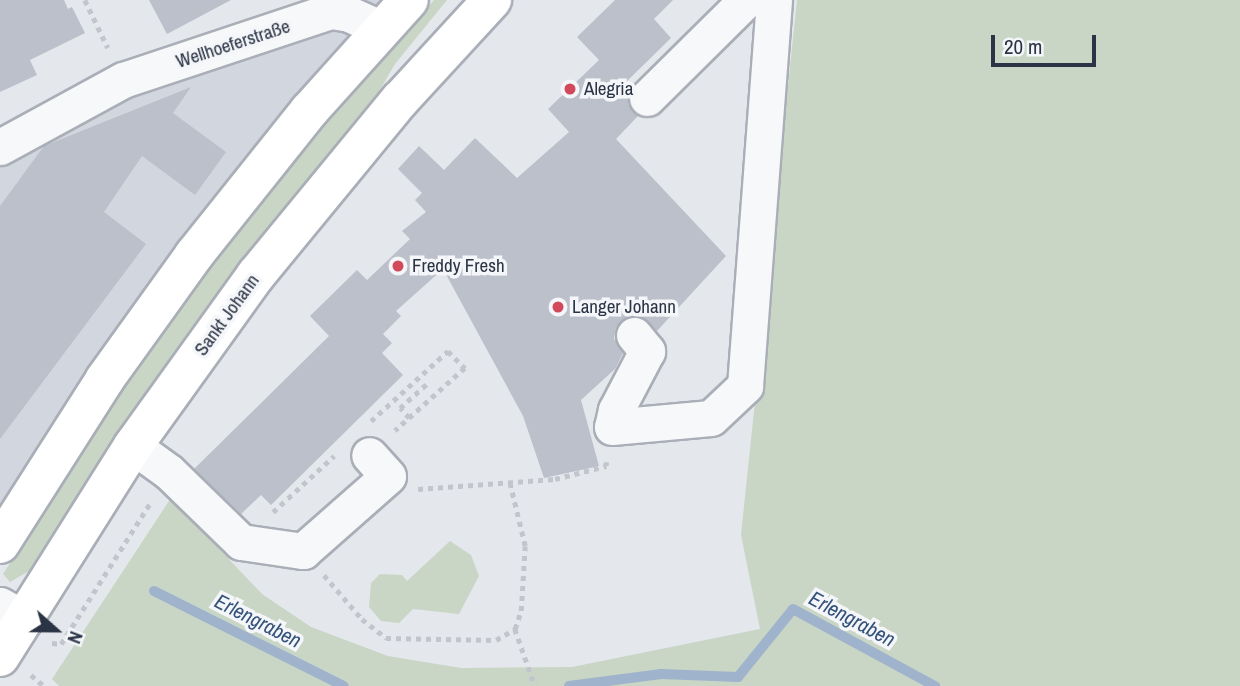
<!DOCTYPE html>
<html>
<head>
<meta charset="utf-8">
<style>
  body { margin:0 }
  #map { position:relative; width:1240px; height:686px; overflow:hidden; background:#e4e7ec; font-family:"Archivo Narrow",sans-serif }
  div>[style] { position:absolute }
  .built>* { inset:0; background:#d2d6de }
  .green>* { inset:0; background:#c9d6c5 }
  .stream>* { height:10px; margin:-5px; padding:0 5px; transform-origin:5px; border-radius:5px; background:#9fb4cc }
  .building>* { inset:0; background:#bbc0ca }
  .path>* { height:4.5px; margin-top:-2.25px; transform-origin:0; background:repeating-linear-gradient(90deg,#c2c5cb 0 5px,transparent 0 10px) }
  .roads { filter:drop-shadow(2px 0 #a9aeb7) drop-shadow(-2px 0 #a9aeb7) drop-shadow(0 2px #a9aeb7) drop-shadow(0 -2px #a9aeb7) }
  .minor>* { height:35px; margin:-17.5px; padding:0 17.5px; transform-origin:17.5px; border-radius:17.5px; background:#f7f8fa }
  .major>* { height:38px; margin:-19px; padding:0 19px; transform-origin:19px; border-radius:19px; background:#fff }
  .dots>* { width:19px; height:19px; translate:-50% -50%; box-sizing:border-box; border:4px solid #f4f6f9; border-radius:50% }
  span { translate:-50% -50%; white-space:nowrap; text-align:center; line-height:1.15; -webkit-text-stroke:7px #f4f6f9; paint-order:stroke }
  .street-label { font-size:19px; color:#2b3445 }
  .poi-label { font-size:19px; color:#2b3445 }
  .left { translate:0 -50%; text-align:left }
  .water-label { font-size:21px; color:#34527a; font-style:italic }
  .north { position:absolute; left:21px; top:595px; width:70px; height:70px; -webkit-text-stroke:5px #f4f6f9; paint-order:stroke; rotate:111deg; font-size:19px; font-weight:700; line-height:28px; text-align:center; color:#2b3445 }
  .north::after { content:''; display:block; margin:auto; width:24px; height:32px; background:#2b3445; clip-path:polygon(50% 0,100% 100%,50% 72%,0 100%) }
  .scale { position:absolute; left:991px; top:35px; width:105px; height:32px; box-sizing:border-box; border:4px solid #2b3445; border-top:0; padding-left:9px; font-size:21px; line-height:24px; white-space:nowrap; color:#2b3445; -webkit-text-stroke:5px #f4f6f9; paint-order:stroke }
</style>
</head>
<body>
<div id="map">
  <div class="built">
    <div style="clip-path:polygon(335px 0,390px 0,0 514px,0 145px)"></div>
  </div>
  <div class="green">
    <div style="clip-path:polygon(434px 0,447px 0,395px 64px,368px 110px,38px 566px,10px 582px,3px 574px,133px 373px,266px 194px)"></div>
    <div style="clip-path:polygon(797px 0,1240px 0,1240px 686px,59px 686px,52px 679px,171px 498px,262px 594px,311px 627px,388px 656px,461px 668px,572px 667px,760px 629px,741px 535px)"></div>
    <div style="clip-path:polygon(450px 541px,471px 555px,479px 576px,459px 614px,413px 609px,399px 623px,381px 621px,369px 607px,371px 583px,380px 574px,402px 575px,407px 581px)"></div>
  </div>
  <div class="stream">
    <div style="left:154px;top:591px;width:212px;rotate:26.6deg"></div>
    <div style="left:569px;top:686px;width:93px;rotate:-7.4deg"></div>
    <div style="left:661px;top:674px;width:77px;rotate:2.2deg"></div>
    <div style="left:738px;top:677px;width:87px;rotate:-51deg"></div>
    <div style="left:793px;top:609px;width:162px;rotate:28.5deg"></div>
  </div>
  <div class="building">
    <div style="clip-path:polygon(0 0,64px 0,68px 9px,72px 7px,85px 33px,30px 60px,37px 75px,0 92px)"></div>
    <div style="clip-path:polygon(149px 0,231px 0,167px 34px)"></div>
    <div style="clip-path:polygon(615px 0,673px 0,654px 19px,671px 38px,622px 86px,628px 92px,628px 104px,638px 116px,616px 139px,726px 256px,657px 331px,642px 317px,632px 315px,616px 327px,614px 339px,623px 353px,615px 369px,581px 400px,599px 466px,544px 478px,523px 416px,443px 269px,396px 311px,401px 316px,383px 334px,392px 343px,382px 353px,403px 375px,271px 505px,261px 495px,241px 514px,194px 469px,329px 336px,310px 316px,357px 270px,367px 280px,410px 239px,402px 231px,426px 212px,415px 200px,422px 193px,398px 169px,419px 146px,444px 170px,475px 138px,517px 178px,569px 132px,548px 109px,599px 60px,577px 37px)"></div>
    <div style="clip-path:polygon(191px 87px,173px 113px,226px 152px,195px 195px,142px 156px,104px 212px,146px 244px,0 439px,0 206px,44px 146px)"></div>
  </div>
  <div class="path">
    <div style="left:85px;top:0;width:53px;rotate:64.4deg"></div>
    <div style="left:409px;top:418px;width:13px;rotate:-132deg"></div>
    <div style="left:400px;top:408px;width:40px;rotate:-42deg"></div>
    <div style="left:371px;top:421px;width:104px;rotate:-42.3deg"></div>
    <div style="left:448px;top:351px;width:24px;rotate:45deg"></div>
    <div style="left:465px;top:368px;width:94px;rotate:138deg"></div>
    <div style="left:418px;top:489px;width:137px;rotate:-4.2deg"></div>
    <div style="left:555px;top:479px;width:53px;rotate:-14.3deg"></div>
    <div style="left:606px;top:466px;width:4px;rotate:-90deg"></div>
    <div style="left:273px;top:512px;width:83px;rotate:-42.6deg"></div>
    <div style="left:324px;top:575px;width:58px;rotate:49.2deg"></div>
    <div style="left:362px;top:619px;width:31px;rotate:38deg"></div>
    <div style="left:386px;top:638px;width:110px;rotate:1deg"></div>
    <div style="left:496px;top:640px;width:22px;rotate:-30deg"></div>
    <div style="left:515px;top:629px;width:19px;rotate:-72deg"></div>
    <div style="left:521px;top:611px;width:65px;rotate:-86.5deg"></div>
    <div style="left:525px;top:546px;width:64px;rotate:-103.6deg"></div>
    <div style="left:515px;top:629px;width:60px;rotate:70.7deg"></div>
    <div style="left:52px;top:643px;width:9px;rotate:6deg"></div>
    <div style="left:61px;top:644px;width:167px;rotate:-57.7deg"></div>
    <div style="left:31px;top:675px;width:17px;rotate:40deg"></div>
  </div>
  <div class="roads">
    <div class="minor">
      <div style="left:647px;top:98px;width:139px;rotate:-44.7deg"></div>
      <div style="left:0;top:147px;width:140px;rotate:-28.6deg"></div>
      <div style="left:123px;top:80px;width:219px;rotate:-18.4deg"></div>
      <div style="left:331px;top:11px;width:18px;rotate:9deg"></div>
      <div style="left:349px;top:14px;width:36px;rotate:24deg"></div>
      <div style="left:634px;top:335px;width:21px;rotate:51deg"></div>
      <div style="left:647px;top:351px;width:67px;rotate:117.7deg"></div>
      <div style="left:616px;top:410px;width:17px;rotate:103deg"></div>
      <div style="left:612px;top:427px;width:99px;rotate:-5.2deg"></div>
      <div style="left:711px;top:418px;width:47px;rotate:-43.3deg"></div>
      <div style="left:745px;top:386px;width:387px;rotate:-85.7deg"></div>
      <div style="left:133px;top:446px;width:44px;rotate:35.8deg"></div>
      <div style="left:169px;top:472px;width:100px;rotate:44.2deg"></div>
      <div style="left:241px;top:542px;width:63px;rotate:8.3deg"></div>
      <div style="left:303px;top:551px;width:113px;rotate:-41.4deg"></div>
      <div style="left:388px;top:476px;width:28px;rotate:-132deg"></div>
      <div style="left:0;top:605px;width:29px;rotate:29deg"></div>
    </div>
    <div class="major">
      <div style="left:0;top:544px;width:196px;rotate:-57.5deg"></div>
      <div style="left:105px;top:379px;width:153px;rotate:-54.3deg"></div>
      <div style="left:194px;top:255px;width:184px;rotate:-51.4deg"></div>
      <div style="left:309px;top:111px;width:149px;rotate:-48deg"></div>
      <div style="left:0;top:657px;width:249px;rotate:-57.8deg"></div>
      <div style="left:133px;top:446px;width:211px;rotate:-54.3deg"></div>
      <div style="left:256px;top:275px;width:227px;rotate:-50.6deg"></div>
      <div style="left:400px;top:100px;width:136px;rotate:-47.4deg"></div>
    </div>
  </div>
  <div class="dots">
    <div style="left:570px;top:89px;background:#d1495b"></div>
    <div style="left:398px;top:266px;background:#d1495b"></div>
    <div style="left:558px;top:307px;background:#d1495b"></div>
  </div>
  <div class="street-label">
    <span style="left:233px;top:44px;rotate:-18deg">Wellhoeferstraße</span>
    <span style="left:227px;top:315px;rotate:-54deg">Sankt Johann</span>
  </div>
  <div class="poi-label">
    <span class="left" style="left:584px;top:89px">Alegria</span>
    <span class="left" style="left:412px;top:266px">Freddy Fresh</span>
    <span class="left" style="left:572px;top:307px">Langer Johann</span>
  </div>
  <div class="water-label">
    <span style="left:852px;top:619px;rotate:28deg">Erlengraben</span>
    <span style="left:258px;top:621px;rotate:27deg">Erlengraben</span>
  </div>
  <div class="north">N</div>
  <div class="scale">20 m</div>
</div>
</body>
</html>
